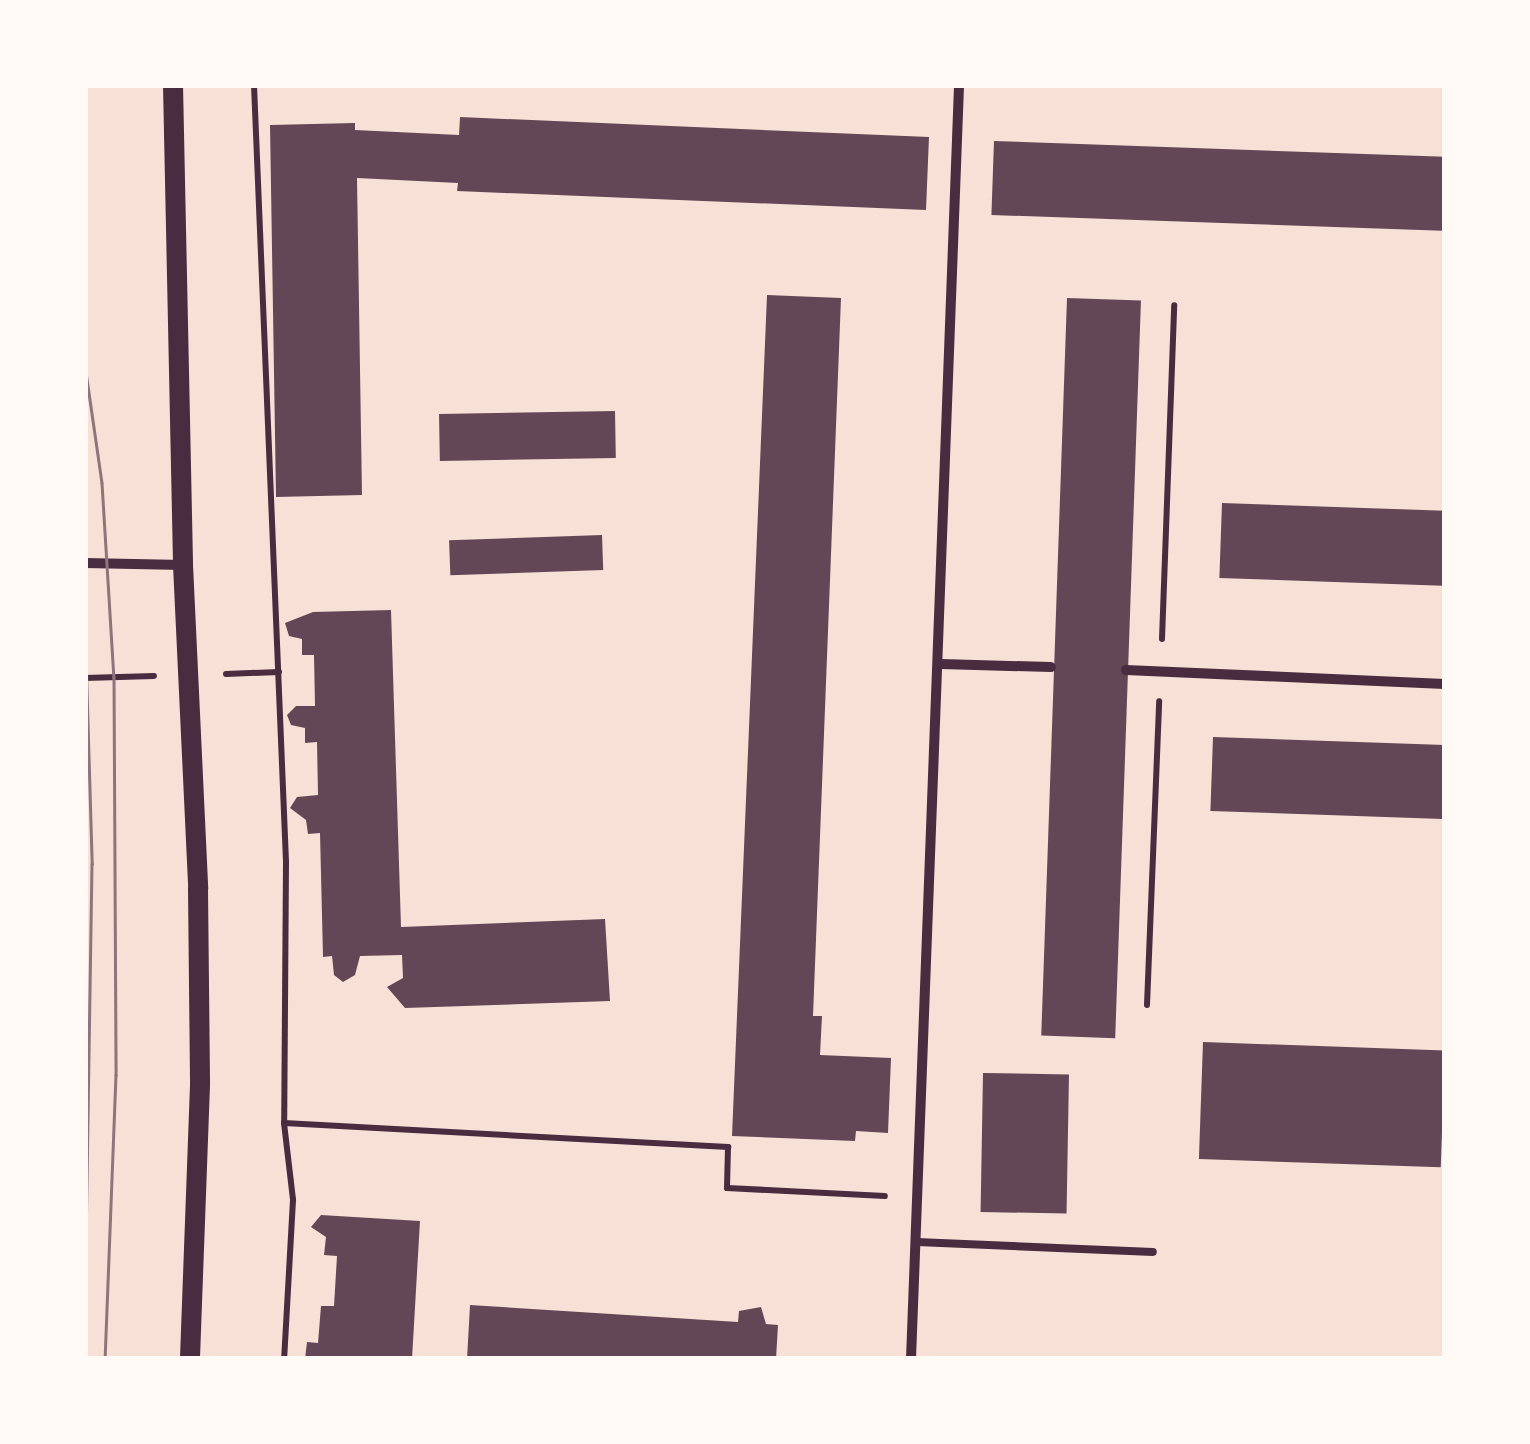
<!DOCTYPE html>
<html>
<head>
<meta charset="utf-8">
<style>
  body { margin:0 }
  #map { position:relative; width:1530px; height:1444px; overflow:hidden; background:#f7e1d7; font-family:"Archivo Narrow",sans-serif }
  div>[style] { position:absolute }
  .building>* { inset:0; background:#644757; transform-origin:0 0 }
  .path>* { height:6px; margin:-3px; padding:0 3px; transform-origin:3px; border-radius:3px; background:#4a2c40 }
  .service>* { height:8px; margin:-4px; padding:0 4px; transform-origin:4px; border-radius:4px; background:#4a2c40 }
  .minor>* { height:10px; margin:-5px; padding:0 5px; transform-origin:5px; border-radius:5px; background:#4a2c40 }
  .secondary>* { height:20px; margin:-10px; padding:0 10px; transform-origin:10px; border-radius:10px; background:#4a2c40 }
  .tram>* { height:2.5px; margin:-1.25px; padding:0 1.25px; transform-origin:1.25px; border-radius:1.25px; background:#8f747c }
  span { translate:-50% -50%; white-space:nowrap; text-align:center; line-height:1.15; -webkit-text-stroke:10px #fffaf5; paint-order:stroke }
  .frame { position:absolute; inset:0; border:88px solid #fffaf5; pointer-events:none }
</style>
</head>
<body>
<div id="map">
  <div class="building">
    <div style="clip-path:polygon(460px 117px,929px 137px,926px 210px,457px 191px,458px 183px,357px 178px,362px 495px,276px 497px,270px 125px,355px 123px,355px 130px,459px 135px)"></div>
    <div style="left:994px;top:141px;width:451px;height:74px;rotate:2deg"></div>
    <div style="clip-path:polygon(767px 295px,841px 298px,813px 1016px,822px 1016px,820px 1055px,891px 1058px,888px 1133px,856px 1131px,855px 1141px,732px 1136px)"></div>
    <div style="left:1067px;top:298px;width:74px;height:738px;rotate:2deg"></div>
    <div style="left:615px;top:411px;width:47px;height:176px;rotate:89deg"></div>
    <div style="left:1222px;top:503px;width:223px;height:75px;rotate:2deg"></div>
    <div style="left:602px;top:535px;width:35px;height:153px;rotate:88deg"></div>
    <div style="clip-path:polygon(391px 610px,401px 927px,605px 919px,610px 1001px,405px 1008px,387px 987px,403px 978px,402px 955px,360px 956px,355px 975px,343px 982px,334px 975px,332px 956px,323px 957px,320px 833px,308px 834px,306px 820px,290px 808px,297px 797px,318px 795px,317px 742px,305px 743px,305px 728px,291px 725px,287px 715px,296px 706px,315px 706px,314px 655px,302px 655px,302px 639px,289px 636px,285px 623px,313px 612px)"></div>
    <div style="left:1213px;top:737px;width:232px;height:74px;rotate:2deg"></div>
    <div style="left:1203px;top:1042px;width:242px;height:117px;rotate:2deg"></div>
    <div style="left:983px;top:1073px;width:86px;height:139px;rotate:1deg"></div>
    <div style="clip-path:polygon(321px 1215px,420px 1221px,412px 1359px,305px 1359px,307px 1342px,318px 1343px,321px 1306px,334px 1306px,337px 1256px,324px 1255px,326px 1237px,311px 1227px)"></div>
    <div style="clip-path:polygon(470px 1305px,738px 1322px,739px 1311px,761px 1307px,766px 1324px,778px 1325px,776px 1359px,467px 1359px)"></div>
  </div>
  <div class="path">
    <div style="left:254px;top:85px;width:778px;rotate:87.64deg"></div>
    <div style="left:286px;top:862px;width:261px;rotate:90.4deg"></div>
    <div style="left:284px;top:1123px;width:78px;rotate:83.3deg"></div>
    <div style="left:293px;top:1200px;width:159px;rotate:93.2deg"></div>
    <div style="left:1162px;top:639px;width:334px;rotate:-87.9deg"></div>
    <div style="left:226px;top:674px;width:53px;rotate:-2.2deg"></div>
    <div style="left:85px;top:678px;width:69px;rotate:-1.7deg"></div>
    <div style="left:1147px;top:1005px;width:304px;rotate:-87.7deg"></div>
    <div style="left:284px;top:1123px;width:445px;rotate:3.1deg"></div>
    <div style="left:728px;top:1147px;width:41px;rotate:91.4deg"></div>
    <div style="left:727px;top:1188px;width:158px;rotate:2.9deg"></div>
  </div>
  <div class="service">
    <div style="left:917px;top:1242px;width:236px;rotate:2.4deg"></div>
  </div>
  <div class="minor">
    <div style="left:85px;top:563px;width:98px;rotate:1.2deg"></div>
    <div style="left:941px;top:664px;width:110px;rotate:1.6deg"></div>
    <div style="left:1126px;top:670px;width:319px;rotate:2.5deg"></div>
    <div style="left:911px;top:1359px;width:1275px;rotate:-87.84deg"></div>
  </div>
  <div class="secondary">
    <div style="left:173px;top:85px;width:480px;rotate:88.8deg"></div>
    <div style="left:183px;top:565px;width:324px;rotate:87.3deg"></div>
    <div style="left:198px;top:889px;width:196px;rotate:89.4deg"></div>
    <div style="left:200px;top:1085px;width:274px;rotate:92.1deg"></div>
  </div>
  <div class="tram">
    <div style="left:85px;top:365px;width:119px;rotate:81.8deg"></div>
    <div style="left:102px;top:483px;width:194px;rotate:86.5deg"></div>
    <div style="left:114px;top:677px;width:398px;rotate:89.7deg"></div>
    <div style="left:116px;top:1075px;width:284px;rotate:92.2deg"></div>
    <div style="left:85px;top:621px;width:243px;rotate:88.3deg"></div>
    <div style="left:92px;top:864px;width:426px;rotate:90.9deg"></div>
  </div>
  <div class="frame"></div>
</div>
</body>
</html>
